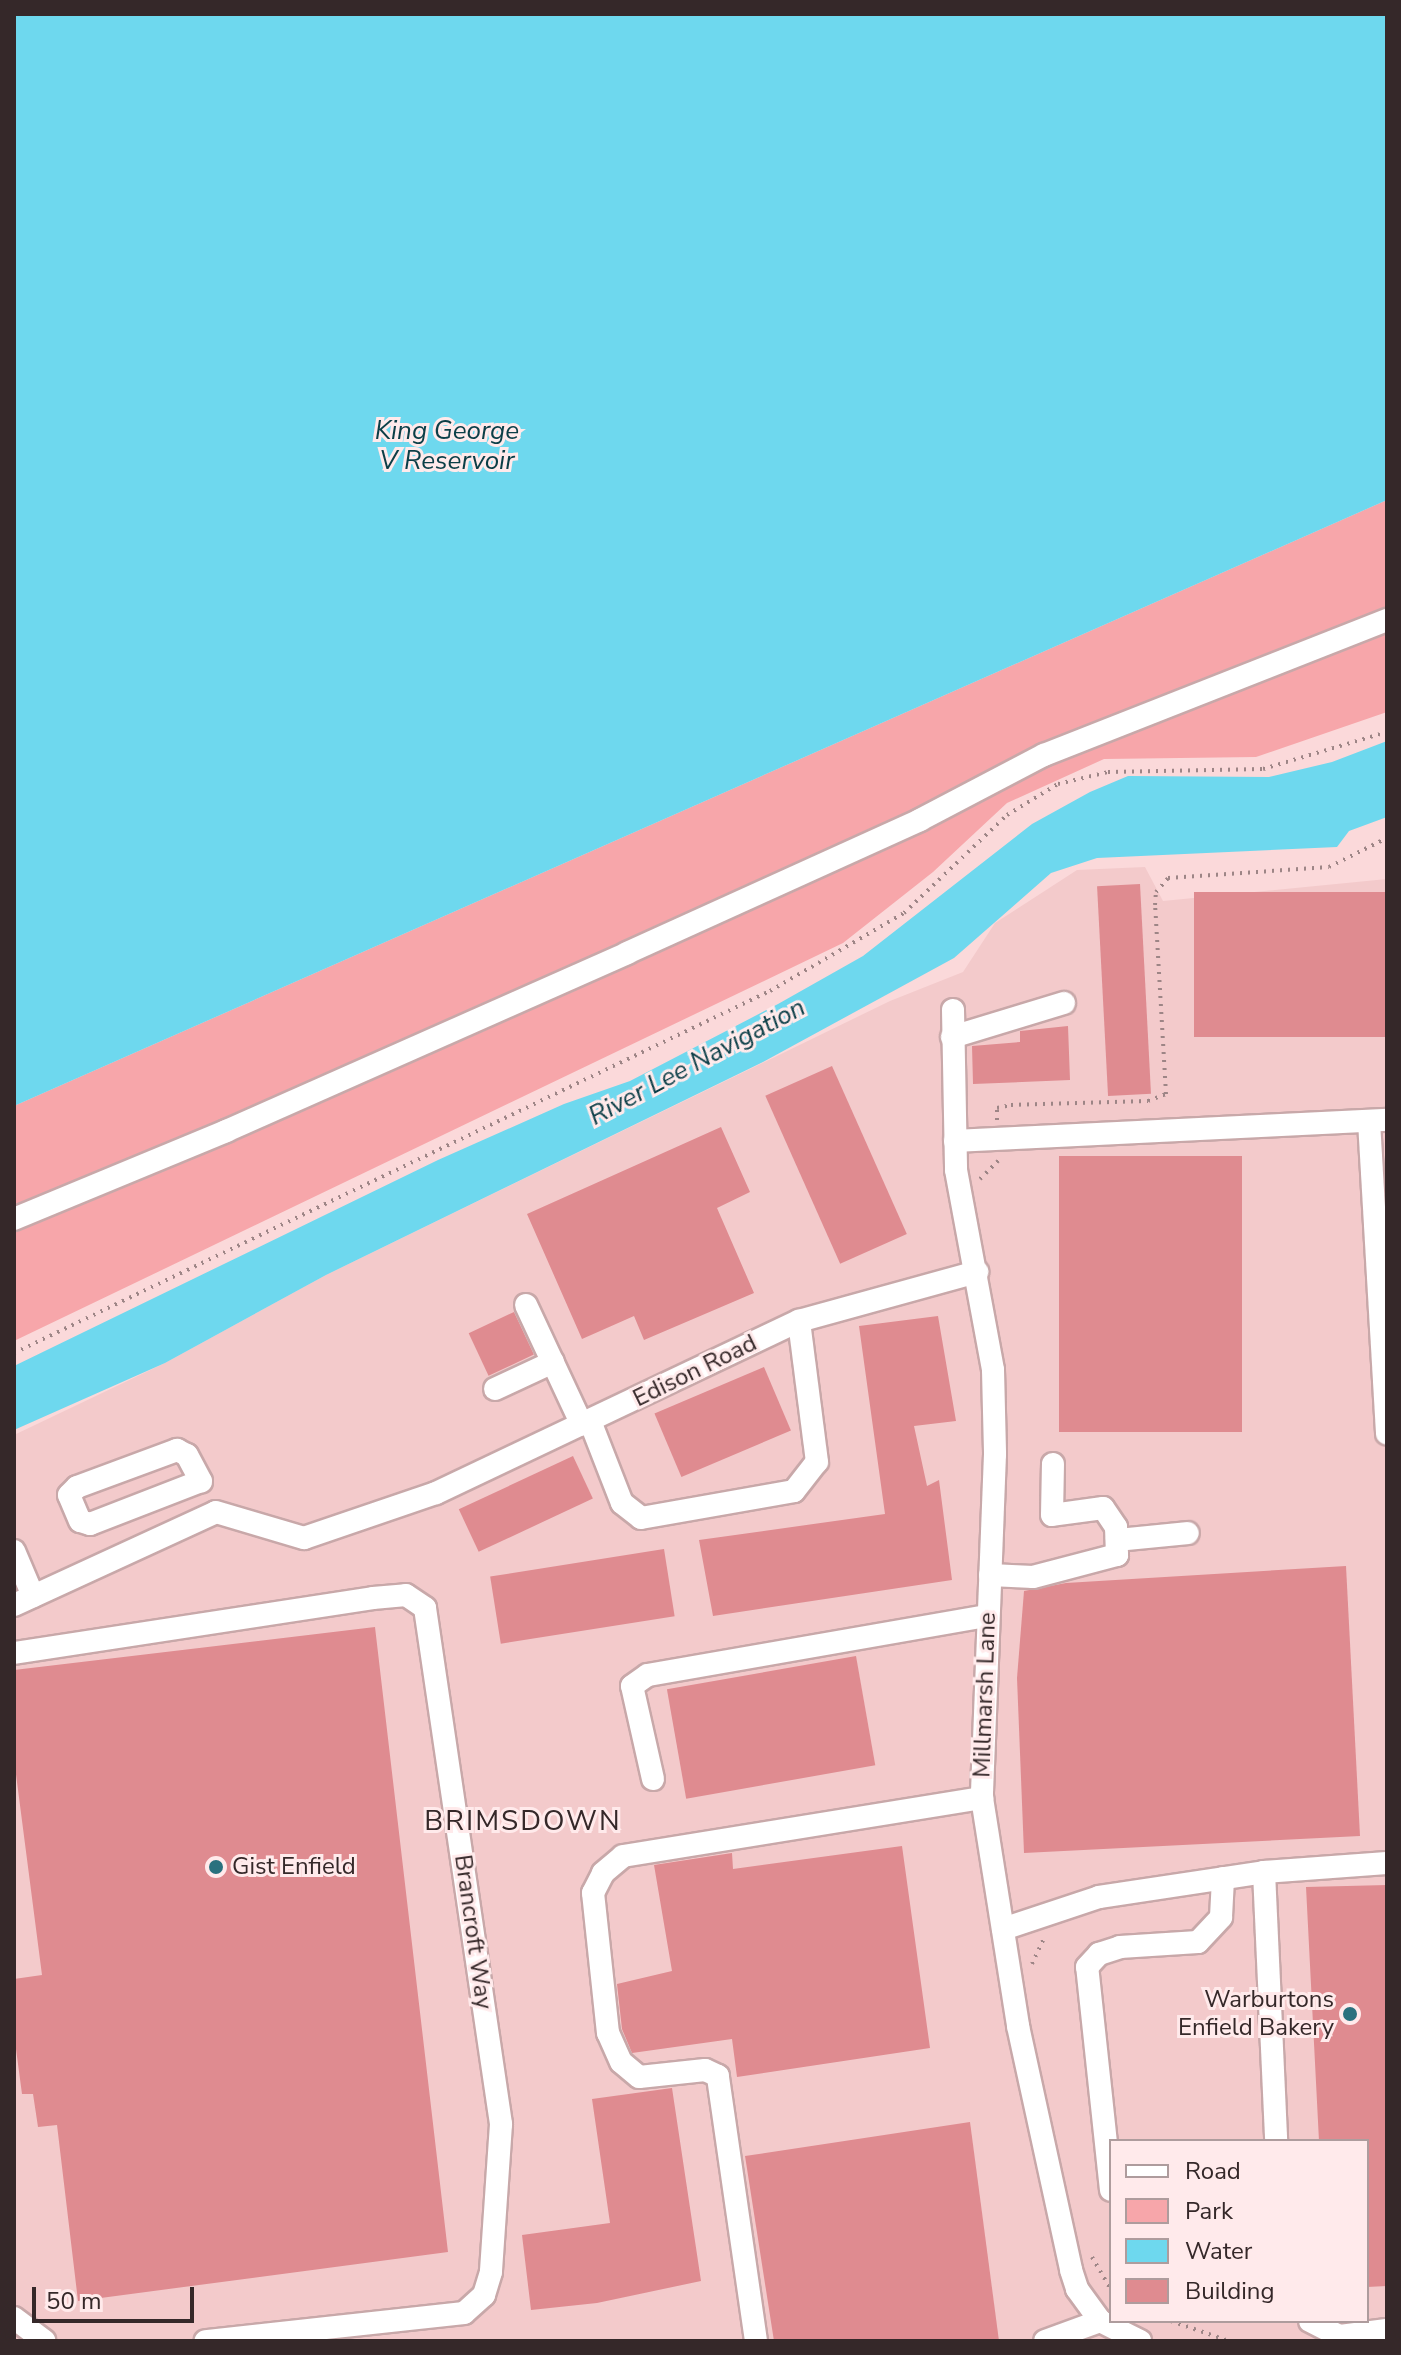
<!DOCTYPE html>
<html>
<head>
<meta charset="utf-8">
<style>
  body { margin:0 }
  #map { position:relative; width:1401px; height:2355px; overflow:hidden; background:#fbd9da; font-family:"Nunito Sans",sans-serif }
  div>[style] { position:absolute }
  .built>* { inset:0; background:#f3cacb }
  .green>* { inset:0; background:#f7a6aa }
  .water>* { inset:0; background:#6ed8ee }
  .building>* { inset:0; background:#df8b90; transform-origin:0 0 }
  .path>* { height:4px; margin-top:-2px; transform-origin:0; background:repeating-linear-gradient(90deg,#9d8586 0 2px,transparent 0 8px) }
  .roads { filter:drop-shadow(2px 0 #c8a8a9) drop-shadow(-2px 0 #c8a8a9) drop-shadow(0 2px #c8a8a9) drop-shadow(0 -2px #c8a8a9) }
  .minor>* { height:22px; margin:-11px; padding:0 11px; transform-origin:11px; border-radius:11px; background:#fff }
  .dots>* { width:22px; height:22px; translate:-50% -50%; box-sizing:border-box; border:4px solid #ffeaeb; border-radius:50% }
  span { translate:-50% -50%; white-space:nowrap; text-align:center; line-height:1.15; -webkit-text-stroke:6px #ffeaeb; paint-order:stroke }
  .street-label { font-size:24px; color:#352829 }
  .poi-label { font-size:24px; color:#352829 }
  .left { translate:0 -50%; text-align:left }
  .right { translate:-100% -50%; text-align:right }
  .water-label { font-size:26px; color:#0b3e47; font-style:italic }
  .quarter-label { font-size:28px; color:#352829; letter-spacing:2px }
  .frame { position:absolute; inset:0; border:16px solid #352829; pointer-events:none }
  .legend { position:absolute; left:1109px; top:2139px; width:260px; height:184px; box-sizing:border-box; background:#ffeaeb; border:2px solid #ae9c9d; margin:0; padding:10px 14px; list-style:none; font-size:24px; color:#352829 }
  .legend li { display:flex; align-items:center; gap:16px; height:40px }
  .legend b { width:40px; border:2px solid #ae9c9d }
  .scale { position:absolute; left:32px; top:2287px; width:162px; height:36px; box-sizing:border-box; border:4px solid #352829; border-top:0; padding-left:10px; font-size:24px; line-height:28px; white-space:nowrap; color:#352829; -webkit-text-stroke:6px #ffeaeb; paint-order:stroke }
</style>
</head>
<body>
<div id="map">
  <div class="built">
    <div style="clip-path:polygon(evenodd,1145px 867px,1163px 901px,1387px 879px,1387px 2341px,14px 2341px,14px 1435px,165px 1363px,326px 1275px,890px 1001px,963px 972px,995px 923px,1077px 870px,1145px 867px,1111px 2141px,1367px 2141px,1367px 2321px,1111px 2321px,1111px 2141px)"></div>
  </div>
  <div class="green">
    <div style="clip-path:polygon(1387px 500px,1387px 712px,1256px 757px,1104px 759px,1007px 803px,933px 872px,843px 943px,14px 1341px,14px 1106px)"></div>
  </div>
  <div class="water">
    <div style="clip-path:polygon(14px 14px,1387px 14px,1387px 500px,14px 1106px)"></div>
    <div style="clip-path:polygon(1387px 741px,1387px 817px,1349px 831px,1337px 847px,1097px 858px,1051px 873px,954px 958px,763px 1062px,326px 1275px,165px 1363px,14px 1430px,14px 1366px,438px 1160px,564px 1104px,630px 1081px,778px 1004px,863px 956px,1032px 824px,1090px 792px,1128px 776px,1269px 777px,1332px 762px)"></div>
  </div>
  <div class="building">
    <div style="left:1140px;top:884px;width:210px;height:43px;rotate:87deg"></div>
    <div style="left:1387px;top:892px;width:145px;height:193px;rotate:90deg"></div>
    <div style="clip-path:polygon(1068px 1026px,1070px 1080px,973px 1084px,972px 1046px,1020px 1042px,1020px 1031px)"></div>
    <div style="left:832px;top:1066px;width:184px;height:73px;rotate:66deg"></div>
    <div style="clip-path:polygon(721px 1127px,750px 1192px,717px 1208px,754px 1293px,644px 1340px,634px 1316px,582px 1339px,527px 1214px)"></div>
    <div style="left:1242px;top:1156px;width:276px;height:183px;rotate:90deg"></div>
    <div style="left:514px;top:1312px;width:47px;height:50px;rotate:65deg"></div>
    <div style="clip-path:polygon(938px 1316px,956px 1421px,914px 1426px,927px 1486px,939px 1480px,952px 1580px,713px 1616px,699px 1540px,885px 1514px,859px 1326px)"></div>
    <div style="left:764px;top:1367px;width:69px;height:119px;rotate:67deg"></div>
    <div style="left:573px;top:1456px;width:47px;height:126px;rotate:65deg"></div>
    <div style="left:664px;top:1549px;width:68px;height:176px;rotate:81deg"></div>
    <div style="clip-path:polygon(1346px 1566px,1360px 1836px,1024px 1853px,1017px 1678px,1024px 1591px,1066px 1583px)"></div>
    <div style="clip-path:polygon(375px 1627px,448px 2252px,78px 2301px,57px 2125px,38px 2127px,33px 2094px,22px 2094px,14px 2034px,14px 1979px,42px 1975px,14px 1759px,14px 1670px)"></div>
    <div style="left:856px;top:1656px;width:111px;height:192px;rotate:80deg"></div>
    <div style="clip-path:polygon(902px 1846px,930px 2048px,737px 2077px,732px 2039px,632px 2053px,622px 2029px,617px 1984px,672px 1971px,654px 1865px,732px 1853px,733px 1869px)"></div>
    <div style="clip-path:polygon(1387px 1885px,1387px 2286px,1367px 2287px,1367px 2141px,1319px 2141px,1306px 1887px)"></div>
    <div style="clip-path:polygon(672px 2088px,701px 2281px,597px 2303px,531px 2310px,522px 2235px,610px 2223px,592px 2099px)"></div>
    <div style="clip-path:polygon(970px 2122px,999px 2341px,774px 2341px,745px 2156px)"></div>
  </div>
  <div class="path">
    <div style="left:997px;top:1120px;width:12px;rotate:-90deg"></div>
    <div style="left:997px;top:1108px;width:14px;rotate:-12deg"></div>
    <div style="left:1011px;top:1105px;width:137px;rotate:-1.7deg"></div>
    <div style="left:1148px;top:1101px;width:19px;rotate:-21deg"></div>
    <div style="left:1166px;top:1094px;width:189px;rotate:-93.3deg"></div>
    <div style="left:1155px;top:905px;width:13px;rotate:-86deg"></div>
    <div style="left:1156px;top:892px;width:18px;rotate:-49deg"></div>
    <div style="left:1168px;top:878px;width:161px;rotate:-3.9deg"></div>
    <div style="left:1329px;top:867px;width:65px;rotate:-26.6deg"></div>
    <div style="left:980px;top:1179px;width:27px;rotate:-45deg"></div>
    <div style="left:14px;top:1353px;width:838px;rotate:-25.59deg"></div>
    <div style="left:770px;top:991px;width:155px;rotate:-30.2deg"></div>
    <div style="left:904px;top:913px;width:142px;rotate:-43.6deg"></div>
    <div style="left:1007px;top:815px;width:60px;rotate:-31.3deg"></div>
    <div style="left:1058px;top:784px;width:51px;rotate:-13.5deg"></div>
    <div style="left:1108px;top:772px;width:155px;rotate:-1.1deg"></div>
    <div style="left:1263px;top:769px;width:129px;rotate:-16.6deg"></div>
    <div style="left:1032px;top:1964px;width:29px;rotate:-65deg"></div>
    <div style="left:1092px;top:2257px;width:38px;rotate:60deg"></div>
    <div style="left:1171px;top:2321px;width:61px;rotate:19deg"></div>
  </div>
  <div class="roads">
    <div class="minor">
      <div style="left:953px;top:1010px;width:160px;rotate:88.9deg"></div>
      <div style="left:956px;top:1170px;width:203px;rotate:79.5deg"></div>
      <div style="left:993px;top:1370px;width:84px;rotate:88.6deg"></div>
      <div style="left:995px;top:1454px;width:344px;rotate:92.2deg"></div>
      <div style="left:982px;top:1798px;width:231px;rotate:81deg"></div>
      <div style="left:1018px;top:2026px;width:250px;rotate:77.7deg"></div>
      <div style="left:1071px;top:2270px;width:20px;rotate:72deg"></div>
      <div style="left:1077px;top:2289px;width:39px;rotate:54deg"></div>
      <div style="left:1100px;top:2321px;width:45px;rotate:26.6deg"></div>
      <div style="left:952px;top:1037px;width:117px;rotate:-16.9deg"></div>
      <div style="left:1369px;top:1121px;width:313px;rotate:86.7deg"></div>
      <div style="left:955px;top:1141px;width:433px;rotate:-2.8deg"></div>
      <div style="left:14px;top:1219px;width:230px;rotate:-22.5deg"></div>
      <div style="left:226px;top:1131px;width:439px;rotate:-23.9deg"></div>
      <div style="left:627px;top:953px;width:322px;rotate:-24.4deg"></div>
      <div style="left:920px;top:820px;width:140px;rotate:-27.7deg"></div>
      <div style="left:1044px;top:755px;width:369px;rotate:-21.5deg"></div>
      <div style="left:526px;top:1305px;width:132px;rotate:65deg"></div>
      <div style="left:495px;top:1389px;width:64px;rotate:-25deg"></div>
      <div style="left:590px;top:1421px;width:88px;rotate:68.7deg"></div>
      <div style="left:622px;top:1503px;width:24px;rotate:38deg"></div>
      <div style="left:641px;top:1518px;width:155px;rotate:-10deg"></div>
      <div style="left:794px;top:1491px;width:37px;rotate:-52deg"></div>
      <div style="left:817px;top:1462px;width:142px;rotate:-97.3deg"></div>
      <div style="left:177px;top:1450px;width:11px;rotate:27deg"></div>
      <div style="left:187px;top:1455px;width:30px;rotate:62deg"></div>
      <div style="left:201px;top:1481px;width:119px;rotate:158.8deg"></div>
      <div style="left:90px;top:1524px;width:10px;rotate:-163deg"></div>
      <div style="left:80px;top:1521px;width:28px;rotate:-113deg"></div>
      <div style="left:69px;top:1495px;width:11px;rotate:-45deg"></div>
      <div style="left:77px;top:1487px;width:107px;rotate:-20.3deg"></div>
      <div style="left:1117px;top:1540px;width:71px;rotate:-5.6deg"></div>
      <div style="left:14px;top:1551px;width:49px;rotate:67.1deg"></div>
      <div style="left:990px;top:1575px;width:43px;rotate:2.7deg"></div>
      <div style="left:1033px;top:1577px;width:87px;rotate:-14.7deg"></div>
      <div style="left:1117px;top:1555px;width:28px;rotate:-92deg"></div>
      <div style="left:1116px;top:1527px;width:23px;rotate:-124deg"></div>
      <div style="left:1103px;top:1508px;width:51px;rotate:172.2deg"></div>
      <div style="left:1052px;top:1515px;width:51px;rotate:-88.9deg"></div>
      <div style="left:14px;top:1605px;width:222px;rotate:-24.7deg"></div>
      <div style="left:216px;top:1512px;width:92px;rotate:16.5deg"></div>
      <div style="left:304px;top:1538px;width:139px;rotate:-18.8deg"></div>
      <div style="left:436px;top:1493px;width:402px;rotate:-25.4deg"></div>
      <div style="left:799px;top:1321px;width:185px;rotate:-15.4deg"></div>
      <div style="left:14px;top:1653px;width:363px;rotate:-8.7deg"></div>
      <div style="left:373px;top:1598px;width:33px;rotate:-5deg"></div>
      <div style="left:406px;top:1595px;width:23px;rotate:34deg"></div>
      <div style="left:425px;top:1608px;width:522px;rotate:81.62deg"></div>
      <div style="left:501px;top:2124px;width:148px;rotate:93.9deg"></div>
      <div style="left:491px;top:2272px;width:24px;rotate:107deg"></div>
      <div style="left:484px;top:2295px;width:27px;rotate:138deg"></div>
      <div style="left:464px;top:2313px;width:260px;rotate:173.8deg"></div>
      <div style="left:653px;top:1779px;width:95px;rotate:-102.7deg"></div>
      <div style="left:632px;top:1686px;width:19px;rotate:-35deg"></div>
      <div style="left:648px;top:1675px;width:344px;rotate:-9.9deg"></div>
      <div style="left:1264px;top:1872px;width:269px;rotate:87.4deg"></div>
      <div style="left:1003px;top:1929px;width:101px;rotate:-18.4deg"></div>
      <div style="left:1099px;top:1897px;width:167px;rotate:-8.6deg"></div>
      <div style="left:1264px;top:1872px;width:123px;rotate:-4.2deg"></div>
      <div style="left:1111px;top:2190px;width:224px;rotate:-96.1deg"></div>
      <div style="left:1087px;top:1967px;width:18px;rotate:-47deg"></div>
      <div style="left:1099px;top:1954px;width:22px;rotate:-18deg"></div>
      <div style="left:1120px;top:1947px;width:78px;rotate:-3.7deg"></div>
      <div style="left:1198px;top:1942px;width:34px;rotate:-47deg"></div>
      <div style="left:1221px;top:1917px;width:39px;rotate:-87deg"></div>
      <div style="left:14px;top:2318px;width:38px;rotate:37deg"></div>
      <div style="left:1310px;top:2321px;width:34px;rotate:27deg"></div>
      <div style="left:1340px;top:2336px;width:47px;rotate:-7.3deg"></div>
      <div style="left:756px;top:2341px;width:268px;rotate:-98.2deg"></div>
      <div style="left:718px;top:2076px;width:14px;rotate:-155deg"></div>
      <div style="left:705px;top:2070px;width:66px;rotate:173.9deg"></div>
      <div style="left:639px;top:2077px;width:23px;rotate:-140deg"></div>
      <div style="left:621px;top:2062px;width:32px;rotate:-114deg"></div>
      <div style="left:608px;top:2033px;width:141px;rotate:-96.1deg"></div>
      <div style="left:593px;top:1893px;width:22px;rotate:-63deg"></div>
      <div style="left:603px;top:1873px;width:26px;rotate:-40deg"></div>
      <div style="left:623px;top:1856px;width:364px;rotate:-9.2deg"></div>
      <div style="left:1045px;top:2341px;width:59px;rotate:-20deg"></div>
    </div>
  </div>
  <div class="dots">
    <div style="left:216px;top:1867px;background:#2a717e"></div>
    <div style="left:1350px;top:2014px;background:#2a717e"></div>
  </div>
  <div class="street-label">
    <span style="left:695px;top:1371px;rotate:-26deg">Edison Road</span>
    <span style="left:985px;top:1695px;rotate:-88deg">Millmarsh Lane</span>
    <span style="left:473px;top:1932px;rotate:82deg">Brancroft Way</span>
  </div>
  <div class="poi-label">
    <span class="left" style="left:232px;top:1867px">Gist Enfield</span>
    <span class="right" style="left:1334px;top:2014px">Warburtons<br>Enfield Bakery</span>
  </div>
  <div class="water-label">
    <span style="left:447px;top:446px">King George<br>V Reservoir</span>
    <span style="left:697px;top:1062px;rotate:-28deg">River Lee Navigation</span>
  </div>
  <div class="quarter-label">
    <span style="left:523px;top:1821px">BRIMSDOWN</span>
  </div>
  <div class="frame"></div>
  <ul class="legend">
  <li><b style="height:10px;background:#fff"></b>Road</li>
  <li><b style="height:22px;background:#f7a6aa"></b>Park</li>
  <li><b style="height:22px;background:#6ed8ee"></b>Water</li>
  <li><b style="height:22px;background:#df8b90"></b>Building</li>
  </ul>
  <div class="scale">50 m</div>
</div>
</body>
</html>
